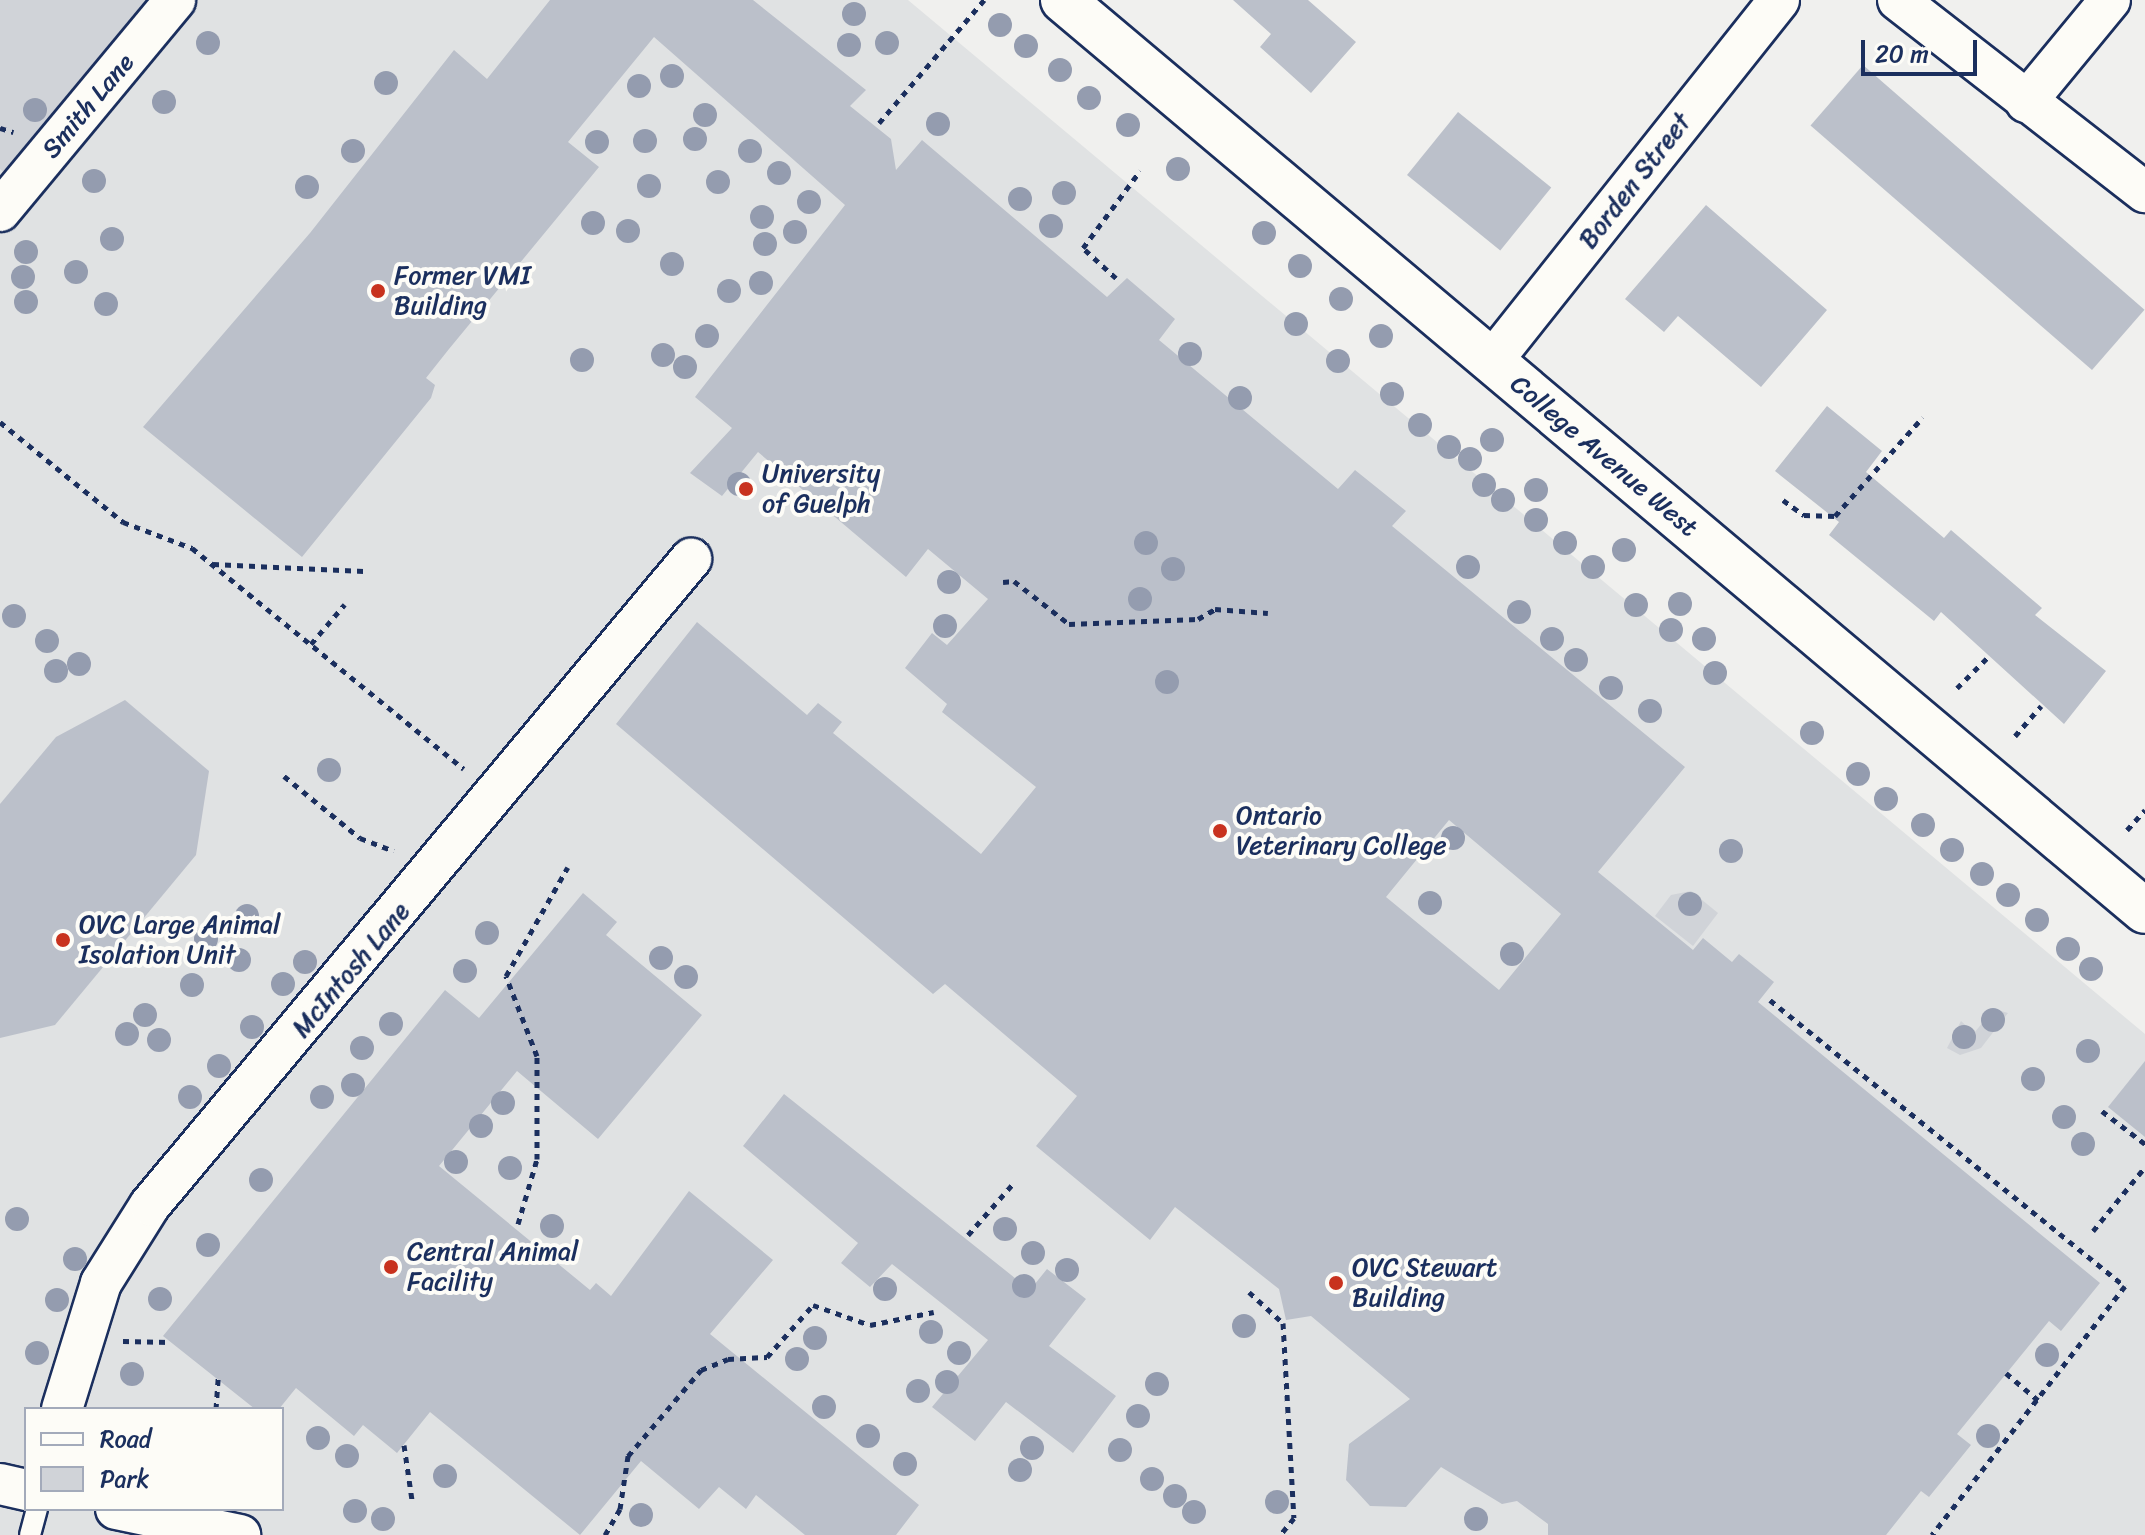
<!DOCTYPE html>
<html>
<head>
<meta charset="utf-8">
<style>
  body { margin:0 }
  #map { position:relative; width:2145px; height:1535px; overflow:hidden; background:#f0f0ee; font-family:Sriracha,sans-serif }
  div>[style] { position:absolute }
  .built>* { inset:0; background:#e0e2e3 }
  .green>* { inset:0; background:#d0d3d8 }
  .building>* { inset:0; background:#bbc0ca; transform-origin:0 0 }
  .path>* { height:5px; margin-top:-2.5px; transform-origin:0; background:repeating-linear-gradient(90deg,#1b2f5e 0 6px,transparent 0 12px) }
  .roads { filter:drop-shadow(2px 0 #1b2f5e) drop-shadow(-2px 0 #1b2f5e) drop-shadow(0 2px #1b2f5e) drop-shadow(0 -2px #1b2f5e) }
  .lane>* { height:20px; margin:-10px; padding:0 10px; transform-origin:10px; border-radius:10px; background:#fdfcf7 }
  .street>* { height:40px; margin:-20px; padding:0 20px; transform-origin:20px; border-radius:20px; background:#fdfcf7 }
  .secondary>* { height:44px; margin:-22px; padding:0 22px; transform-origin:22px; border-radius:22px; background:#fdfcf7 }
  .trees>* { width:24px; height:24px; margin:-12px; border-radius:50%; background:#949caf }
  .dots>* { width:22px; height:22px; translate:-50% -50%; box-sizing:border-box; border:4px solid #fdfcf7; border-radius:50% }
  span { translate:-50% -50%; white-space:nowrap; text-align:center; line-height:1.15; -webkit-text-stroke:8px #fdfcf7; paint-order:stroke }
  .street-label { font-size:26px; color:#1b2f5e }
  .poi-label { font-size:26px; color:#1b2f5e }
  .left { translate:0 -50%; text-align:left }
  .legend { position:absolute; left:24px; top:1407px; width:260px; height:104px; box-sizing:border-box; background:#fdfcf7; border:2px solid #a3aaba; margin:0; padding:10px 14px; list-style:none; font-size:24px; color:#1b2f5e }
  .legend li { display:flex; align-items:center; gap:16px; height:40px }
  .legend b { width:40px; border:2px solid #a3aaba }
  .scale { position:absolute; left:1861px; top:40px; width:116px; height:36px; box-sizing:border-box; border:4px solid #1b2f5e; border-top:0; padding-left:10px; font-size:24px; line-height:28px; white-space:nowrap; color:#1b2f5e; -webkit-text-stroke:6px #fdfcf7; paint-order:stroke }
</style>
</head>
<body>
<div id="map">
  <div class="built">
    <div style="clip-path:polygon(evenodd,0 0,908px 0,2145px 1034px,2145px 1535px,0 1535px,0 0,26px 1409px,282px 1409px,282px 1509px,26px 1509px,26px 1409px)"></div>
  </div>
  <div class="green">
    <div style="clip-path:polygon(0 0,153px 0,8px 176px,0 169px)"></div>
    <div style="clip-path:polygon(1691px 891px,1718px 913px,1693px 946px,1655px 916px,1671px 895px)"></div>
    <div style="clip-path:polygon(1994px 1009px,2008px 1013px,1981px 1048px,1960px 1055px,1947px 1048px,1961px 1021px,1974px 1033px)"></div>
  </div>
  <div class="building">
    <div style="clip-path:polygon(evenodd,550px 0,753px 0,866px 90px,850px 106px,891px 139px,896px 170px,922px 140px,1107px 297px,1127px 278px,1175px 319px,1159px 340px,1338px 489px,1355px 470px,1406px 511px,1392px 526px,1685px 767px,1598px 872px,1693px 950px,1703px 938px,1732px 962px,1739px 954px,1774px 982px,1758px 1002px,2100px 1283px,2061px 1331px,2049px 1321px,1957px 1434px,1971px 1445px,1929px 1497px,1921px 1491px,1886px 1535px,1548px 1535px,1548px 1524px,1517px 1501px,1502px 1504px,1441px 1467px,1406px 1507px,1370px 1506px,1346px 1480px,1349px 1444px,1410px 1399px,1311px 1316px,1286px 1320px,1279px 1289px,1175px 1207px,1150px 1240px,1036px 1146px,1077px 1096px,945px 984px,933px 994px,616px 724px,697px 622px,807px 715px,818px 703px,842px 722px,833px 733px,981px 854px,1036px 787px,942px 712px,947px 704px,905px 668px,932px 633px,947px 645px,988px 599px,928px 549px,906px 577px,758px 452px,722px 496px,690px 473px,732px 428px,695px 397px,845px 205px,654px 37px,568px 142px,599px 167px,449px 349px,426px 378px,435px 385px,431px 398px,302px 557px,143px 427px,310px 233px,454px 50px,487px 79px,550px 0,1449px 820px,1561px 914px,1499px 990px,1386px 897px,1449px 820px)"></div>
    <div style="clip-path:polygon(1233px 0,1308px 0,1356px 42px,1311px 93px,1260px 47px,1271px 34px)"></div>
    <div style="left:1863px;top:65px;width:373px;height:80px;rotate:41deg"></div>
    <div style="left:1458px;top:112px;width:120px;height:81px;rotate:39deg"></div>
    <div style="clip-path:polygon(1706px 205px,1827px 310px,1761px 387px,1678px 316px,1664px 332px,1625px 299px)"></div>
    <div style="clip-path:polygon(1827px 406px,1882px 451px,1866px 472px,1944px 538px,1951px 530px,2042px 608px,2035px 615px,2106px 671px,2064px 724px,1941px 612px,1934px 621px,1829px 535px,1839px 522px,1775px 471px)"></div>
    <div style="clip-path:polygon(125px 700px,209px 771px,196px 855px,55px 1025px,0 1038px,0 804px,56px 737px)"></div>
    <div style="clip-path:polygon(583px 893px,617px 922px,606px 935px,702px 1015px,598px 1139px,517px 1071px,439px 1166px,590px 1290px,596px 1283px,611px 1296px,689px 1191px,773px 1260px,710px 1334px,919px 1505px,896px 1535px,805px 1535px,756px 1495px,746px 1509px,719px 1487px,699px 1509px,641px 1461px,580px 1535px,430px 1412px,397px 1453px,363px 1425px,354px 1436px,296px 1388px,279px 1409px,255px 1409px,163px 1336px,445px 990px,479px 1018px)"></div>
    <div style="clip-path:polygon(2145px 1061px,2145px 1137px,2108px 1107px)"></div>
    <div style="clip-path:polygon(784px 1094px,1030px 1290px,1047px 1269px,1086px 1299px,1049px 1346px,1116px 1396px,1073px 1453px,1006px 1402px,975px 1441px,932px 1407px,988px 1340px,892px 1264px,870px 1287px,841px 1263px,858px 1243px,743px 1146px)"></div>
  </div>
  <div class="path">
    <div style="left:879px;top:123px;width:162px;rotate:-49.5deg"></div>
    <div style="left:0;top:128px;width:14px;rotate:17deg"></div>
    <div style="left:1116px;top:278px;width:45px;rotate:-137.7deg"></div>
    <div style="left:1083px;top:248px;width:96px;rotate:-53.5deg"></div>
    <div style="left:0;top:422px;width:159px;rotate:39.1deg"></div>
    <div style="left:123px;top:522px;width:74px;rotate:20.6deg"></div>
    <div style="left:192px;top:548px;width:350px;rotate:39.1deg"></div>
    <div style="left:1783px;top:500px;width:26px;rotate:36deg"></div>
    <div style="left:1804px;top:515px;width:31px;rotate:2deg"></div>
    <div style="left:1835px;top:516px;width:132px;rotate:-48.4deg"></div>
    <div style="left:213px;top:564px;width:151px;rotate:2.7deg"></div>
    <div style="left:1003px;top:582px;width:11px;rotate:-5deg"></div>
    <div style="left:1014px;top:581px;width:70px;rotate:38deg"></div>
    <div style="left:1069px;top:624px;width:129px;rotate:-2.2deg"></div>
    <div style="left:1198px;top:619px;width:20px;rotate:-30deg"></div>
    <div style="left:1215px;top:609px;width:53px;rotate:4.3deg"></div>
    <div style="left:311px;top:644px;width:52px;rotate:-49.6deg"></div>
    <div style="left:1957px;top:688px;width:45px;rotate:-45deg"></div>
    <div style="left:2015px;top:736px;width:40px;rotate:-49deg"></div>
    <div style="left:284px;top:776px;width:98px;rotate:39.2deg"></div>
    <div style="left:360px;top:838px;width:36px;rotate:21deg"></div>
    <div style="left:2127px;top:830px;width:27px;rotate:-48deg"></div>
    <div style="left:1770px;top:1000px;width:456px;rotate:38.9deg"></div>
    <div style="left:2125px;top:1286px;width:315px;rotate:127.8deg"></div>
    <div style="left:2102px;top:1111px;width:54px;rotate:37.5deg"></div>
    <div style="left:518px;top:1224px;width:68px;rotate:-73.7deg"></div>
    <div style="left:537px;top:1159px;width:103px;rotate:-90deg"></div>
    <div style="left:537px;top:1056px;width:86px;rotate:-111.2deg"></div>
    <div style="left:506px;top:976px;width:125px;rotate:-60.4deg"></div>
    <div style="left:2093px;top:1231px;width:82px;rotate:-50.9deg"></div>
    <div style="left:968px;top:1235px;width:67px;rotate:-48.7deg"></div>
    <div style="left:1249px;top:1292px;width:46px;rotate:42.4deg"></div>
    <div style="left:1283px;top:1323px;width:195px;rotate:86.8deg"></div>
    <div style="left:1294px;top:1518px;width:22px;rotate:129deg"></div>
    <div style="left:123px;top:1341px;width:47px;rotate:1.2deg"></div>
    <div style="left:2006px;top:1373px;width:42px;rotate:40.2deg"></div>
    <div style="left:216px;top:1409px;width:31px;rotate:-86deg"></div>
    <div style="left:404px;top:1445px;width:56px;rotate:81.7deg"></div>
    <div style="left:605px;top:1535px;width:30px;rotate:-60deg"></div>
    <div style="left:620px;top:1509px;width:54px;rotate:-81.4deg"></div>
    <div style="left:628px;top:1456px;width:113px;rotate:-49.7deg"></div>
    <div style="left:701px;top:1370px;width:29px;rotate:-22deg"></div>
    <div style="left:728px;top:1359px;width:39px;rotate:-3deg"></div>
    <div style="left:767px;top:1357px;width:69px;rotate:-48.5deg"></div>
    <div style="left:813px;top:1305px;width:60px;rotate:19.3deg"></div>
    <div style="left:870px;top:1325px;width:65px;rotate:-11.5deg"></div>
  </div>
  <div class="roads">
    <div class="lane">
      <div style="left:30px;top:1535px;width:27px;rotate:-75deg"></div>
    </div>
    <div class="street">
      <div style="left:1898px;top:0;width:313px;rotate:37.9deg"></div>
      <div style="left:2026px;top:102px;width:132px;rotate:-50.5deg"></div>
      <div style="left:0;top:211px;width:274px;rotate:-50.3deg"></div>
      <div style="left:1492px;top:361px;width:461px;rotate:-51.5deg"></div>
      <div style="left:62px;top:1409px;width:132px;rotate:-72.8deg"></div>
      <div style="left:101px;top:1283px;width:92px;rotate:-57.9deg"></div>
      <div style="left:150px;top:1205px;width:843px;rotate:-50.06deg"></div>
      <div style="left:0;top:1484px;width:27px;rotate:13deg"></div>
      <div style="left:116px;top:1509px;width:127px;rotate:11.8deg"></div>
    </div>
    <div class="secondary">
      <div style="left:1063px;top:0;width:1414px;rotate:40.1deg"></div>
    </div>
  </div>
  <div class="trees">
    <div style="left:854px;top:14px"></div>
    <div style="left:1000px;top:25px"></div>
    <div style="left:208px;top:43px"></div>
    <div style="left:887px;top:43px"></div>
    <div style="left:849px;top:45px"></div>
    <div style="left:1026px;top:46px"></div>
    <div style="left:1060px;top:70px"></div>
    <div style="left:672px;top:76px"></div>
    <div style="left:386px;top:83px"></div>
    <div style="left:639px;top:86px"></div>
    <div style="left:1089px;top:98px"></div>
    <div style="left:164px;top:102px"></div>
    <div style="left:35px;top:110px"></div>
    <div style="left:705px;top:115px"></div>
    <div style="left:938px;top:124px"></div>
    <div style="left:1128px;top:125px"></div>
    <div style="left:695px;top:139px"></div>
    <div style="left:645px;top:141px"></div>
    <div style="left:597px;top:142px"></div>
    <div style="left:353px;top:151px"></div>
    <div style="left:750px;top:151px"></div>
    <div style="left:1178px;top:169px"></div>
    <div style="left:779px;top:173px"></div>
    <div style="left:94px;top:181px"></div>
    <div style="left:718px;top:182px"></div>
    <div style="left:649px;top:186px"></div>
    <div style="left:307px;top:187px"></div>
    <div style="left:1064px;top:193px"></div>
    <div style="left:1020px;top:199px"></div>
    <div style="left:809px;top:202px"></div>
    <div style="left:762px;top:217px"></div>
    <div style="left:593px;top:223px"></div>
    <div style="left:1051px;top:226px"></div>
    <div style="left:628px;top:231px"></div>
    <div style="left:795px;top:232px"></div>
    <div style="left:1264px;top:233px"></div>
    <div style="left:112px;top:239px"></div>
    <div style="left:765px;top:244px"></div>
    <div style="left:26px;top:252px"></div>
    <div style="left:672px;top:264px"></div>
    <div style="left:1300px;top:266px"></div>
    <div style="left:76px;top:272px"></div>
    <div style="left:23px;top:277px"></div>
    <div style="left:761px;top:283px"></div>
    <div style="left:729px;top:291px"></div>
    <div style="left:1341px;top:299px"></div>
    <div style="left:26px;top:302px"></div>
    <div style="left:106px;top:304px"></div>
    <div style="left:1296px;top:324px"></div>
    <div style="left:707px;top:336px"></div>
    <div style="left:1381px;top:336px"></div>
    <div style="left:1190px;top:354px"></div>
    <div style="left:663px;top:355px"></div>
    <div style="left:582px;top:360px"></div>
    <div style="left:1338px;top:361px"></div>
    <div style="left:685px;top:367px"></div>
    <div style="left:1392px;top:394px"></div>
    <div style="left:1240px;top:398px"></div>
    <div style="left:1420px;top:425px"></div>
    <div style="left:1492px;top:440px"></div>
    <div style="left:1449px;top:447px"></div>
    <div style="left:1470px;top:459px"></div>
    <div style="left:739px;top:484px"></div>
    <div style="left:1484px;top:485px"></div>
    <div style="left:1536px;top:490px"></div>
    <div style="left:1503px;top:500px"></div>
    <div style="left:1536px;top:520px"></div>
    <div style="left:1146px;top:543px"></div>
    <div style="left:1565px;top:543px"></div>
    <div style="left:1624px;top:550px"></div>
    <div style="left:1468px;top:567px"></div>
    <div style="left:1593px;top:567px"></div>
    <div style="left:1173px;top:569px"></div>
    <div style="left:949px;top:582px"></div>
    <div style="left:1140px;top:599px"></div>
    <div style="left:1680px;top:604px"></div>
    <div style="left:1636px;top:605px"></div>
    <div style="left:1519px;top:612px"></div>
    <div style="left:14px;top:616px"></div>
    <div style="left:945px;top:626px"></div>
    <div style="left:1671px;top:630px"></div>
    <div style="left:1552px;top:639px"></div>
    <div style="left:1704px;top:639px"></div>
    <div style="left:47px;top:641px"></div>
    <div style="left:1576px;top:660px"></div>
    <div style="left:79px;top:664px"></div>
    <div style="left:56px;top:671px"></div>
    <div style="left:1715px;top:673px"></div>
    <div style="left:1167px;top:682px"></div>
    <div style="left:1611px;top:688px"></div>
    <div style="left:1650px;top:711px"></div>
    <div style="left:1812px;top:733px"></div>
    <div style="left:329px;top:770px"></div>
    <div style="left:1858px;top:774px"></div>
    <div style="left:1886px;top:799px"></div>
    <div style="left:1923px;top:825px"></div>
    <div style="left:1453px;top:838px"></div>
    <div style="left:1952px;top:850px"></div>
    <div style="left:1731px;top:851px"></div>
    <div style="left:1982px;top:874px"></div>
    <div style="left:2008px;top:895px"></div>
    <div style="left:1430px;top:903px"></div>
    <div style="left:1690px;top:904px"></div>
    <div style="left:247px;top:916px"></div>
    <div style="left:2037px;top:920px"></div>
    <div style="left:487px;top:933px"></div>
    <div style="left:206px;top:939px"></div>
    <div style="left:2068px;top:949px"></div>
    <div style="left:1512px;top:954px"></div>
    <div style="left:661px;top:958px"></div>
    <div style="left:239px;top:960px"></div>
    <div style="left:305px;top:962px"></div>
    <div style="left:2091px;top:969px"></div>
    <div style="left:465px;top:971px"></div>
    <div style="left:686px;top:977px"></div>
    <div style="left:283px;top:984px"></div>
    <div style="left:192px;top:985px"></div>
    <div style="left:145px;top:1015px"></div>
    <div style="left:1993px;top:1020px"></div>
    <div style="left:391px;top:1024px"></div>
    <div style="left:252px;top:1027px"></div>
    <div style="left:127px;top:1034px"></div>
    <div style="left:1964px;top:1037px"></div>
    <div style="left:159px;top:1040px"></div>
    <div style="left:362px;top:1048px"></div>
    <div style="left:2088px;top:1051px"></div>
    <div style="left:219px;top:1066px"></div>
    <div style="left:2033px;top:1079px"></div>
    <div style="left:353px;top:1085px"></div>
    <div style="left:190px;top:1097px"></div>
    <div style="left:322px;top:1097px"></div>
    <div style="left:503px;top:1103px"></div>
    <div style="left:2064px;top:1117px"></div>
    <div style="left:481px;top:1126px"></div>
    <div style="left:2083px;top:1144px"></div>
    <div style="left:456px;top:1162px"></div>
    <div style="left:510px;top:1168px"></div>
    <div style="left:261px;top:1180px"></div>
    <div style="left:17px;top:1219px"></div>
    <div style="left:552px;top:1226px"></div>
    <div style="left:1005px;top:1229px"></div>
    <div style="left:208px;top:1245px"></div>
    <div style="left:1033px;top:1253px"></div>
    <div style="left:75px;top:1259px"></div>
    <div style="left:1067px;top:1270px"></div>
    <div style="left:1024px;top:1286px"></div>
    <div style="left:885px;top:1289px"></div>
    <div style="left:160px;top:1299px"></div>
    <div style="left:57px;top:1300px"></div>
    <div style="left:1244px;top:1326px"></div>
    <div style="left:931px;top:1332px"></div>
    <div style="left:815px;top:1338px"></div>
    <div style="left:37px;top:1353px"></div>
    <div style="left:959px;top:1353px"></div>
    <div style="left:2047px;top:1355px"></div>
    <div style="left:797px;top:1359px"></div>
    <div style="left:132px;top:1374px"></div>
    <div style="left:947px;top:1382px"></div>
    <div style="left:1157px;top:1384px"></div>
    <div style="left:918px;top:1391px"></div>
    <div style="left:824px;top:1407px"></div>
    <div style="left:1138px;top:1416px"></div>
    <div style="left:868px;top:1436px"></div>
    <div style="left:1988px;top:1436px"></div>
    <div style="left:318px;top:1438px"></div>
    <div style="left:1032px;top:1448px"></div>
    <div style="left:1120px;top:1450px"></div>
    <div style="left:347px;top:1456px"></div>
    <div style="left:905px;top:1464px"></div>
    <div style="left:1020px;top:1470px"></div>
    <div style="left:445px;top:1476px"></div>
    <div style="left:1152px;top:1479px"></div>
    <div style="left:1175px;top:1496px"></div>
    <div style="left:1277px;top:1502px"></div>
    <div style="left:355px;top:1511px"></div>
    <div style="left:1194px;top:1512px"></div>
    <div style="left:641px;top:1515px"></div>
    <div style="left:383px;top:1519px"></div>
    <div style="left:1476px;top:1519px"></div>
  </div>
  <div class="dots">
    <div style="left:378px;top:291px;background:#c8321e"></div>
    <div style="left:746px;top:489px;background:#c8321e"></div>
    <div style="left:1220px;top:831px;background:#c8321e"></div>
    <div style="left:63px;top:940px;background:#c8321e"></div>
    <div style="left:391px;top:1267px;background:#c8321e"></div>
    <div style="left:1336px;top:1283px;background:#c8321e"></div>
  </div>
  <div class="street-label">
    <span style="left:88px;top:106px;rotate:-50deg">Smith Lane</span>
    <span style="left:1635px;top:181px;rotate:-52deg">Borden Street</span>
    <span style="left:1604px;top:456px;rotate:40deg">College Avenue West</span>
    <span style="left:351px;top:970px;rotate:-50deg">McIntosh Lane</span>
  </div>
  <div class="poi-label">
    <span class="left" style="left:394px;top:291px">Former VMI<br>Building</span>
    <span class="left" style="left:762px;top:489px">University<br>of Guelph</span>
    <span class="left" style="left:1236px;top:831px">Ontario<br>Veterinary College</span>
    <span class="left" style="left:79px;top:940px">OVC Large Animal<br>Isolation Unit</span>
    <span class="left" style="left:407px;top:1267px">Central Animal<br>Facility</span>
    <span class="left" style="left:1352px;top:1283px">OVC Stewart<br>Building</span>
  </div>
  <ul class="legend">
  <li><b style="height:10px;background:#fdfcf7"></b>Road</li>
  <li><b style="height:22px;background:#d0d3d8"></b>Park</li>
  </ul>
  <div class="scale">20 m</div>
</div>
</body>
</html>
